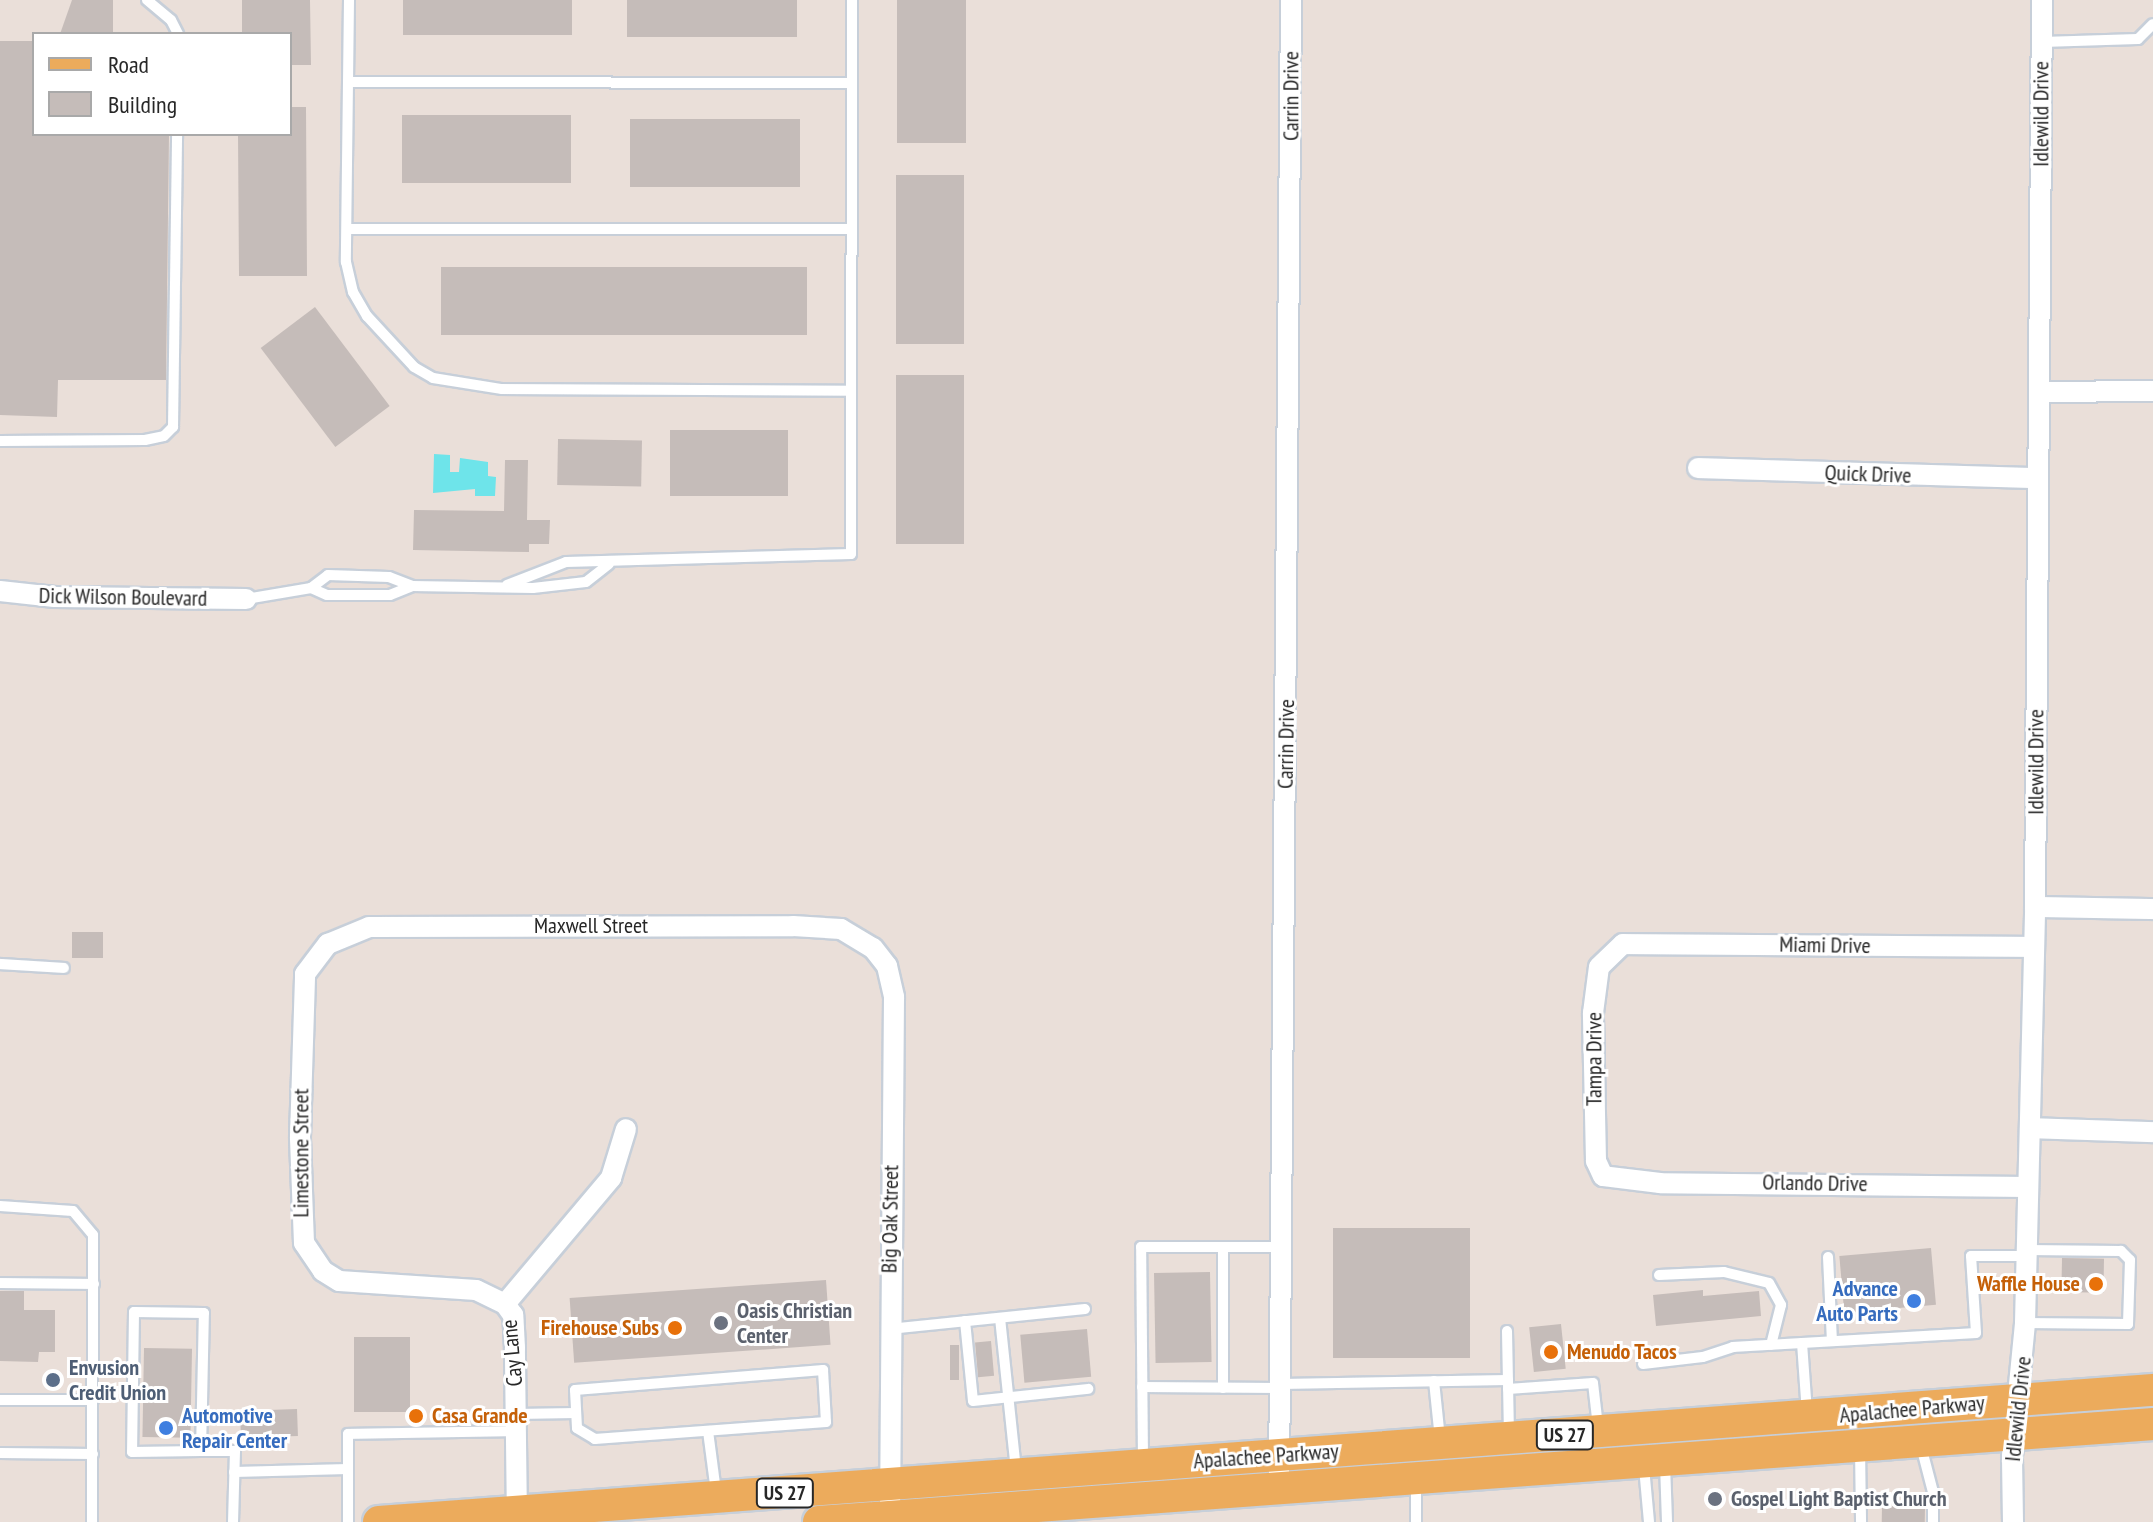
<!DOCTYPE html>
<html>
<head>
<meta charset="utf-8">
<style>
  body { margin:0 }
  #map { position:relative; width:2153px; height:1522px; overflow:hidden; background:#eadfd9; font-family:"PT Sans Narrow",sans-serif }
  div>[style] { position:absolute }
  .water>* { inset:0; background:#6ee4ea }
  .building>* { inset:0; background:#c5bcb9; transform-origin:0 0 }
  .roads { filter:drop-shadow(2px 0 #c7cfd9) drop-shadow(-2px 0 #c7cfd9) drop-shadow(0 2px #c7cfd9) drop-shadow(0 -2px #c7cfd9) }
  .service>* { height:10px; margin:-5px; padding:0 5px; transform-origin:5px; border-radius:5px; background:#fff }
  .minor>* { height:20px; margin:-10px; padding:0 10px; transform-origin:10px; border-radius:10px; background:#fff }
  .primary>* { height:32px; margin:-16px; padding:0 16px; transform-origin:16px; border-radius:16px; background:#ecab5c }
  .dots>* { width:22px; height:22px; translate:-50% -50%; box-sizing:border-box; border:4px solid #fff; border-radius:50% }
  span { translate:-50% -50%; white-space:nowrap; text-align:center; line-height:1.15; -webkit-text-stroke:6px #fff; paint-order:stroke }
  .shield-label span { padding:2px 6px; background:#fff; border:2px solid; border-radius:6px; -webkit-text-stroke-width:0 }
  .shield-label { font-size:20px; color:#272727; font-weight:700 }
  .street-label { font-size:22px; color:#272727 }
  .food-label { font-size:22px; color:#c56008; font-weight:700 }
  .right { translate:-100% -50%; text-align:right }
  .left { translate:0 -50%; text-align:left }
  .shop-label { font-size:22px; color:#366cbe; font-weight:700 }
  .worship-label { font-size:22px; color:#5b616d; font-weight:700 }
  .service-label { font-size:22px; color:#4e5e75; font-weight:700 }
  .legend { position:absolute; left:32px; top:32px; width:260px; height:104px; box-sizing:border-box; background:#fff; border:2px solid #a9a9a9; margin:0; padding:10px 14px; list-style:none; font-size:24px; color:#272727 }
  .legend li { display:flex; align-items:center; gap:16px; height:40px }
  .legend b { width:40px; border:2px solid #a9a9a9 }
</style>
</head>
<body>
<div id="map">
  <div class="water">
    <div style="clip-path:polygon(434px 454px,450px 455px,450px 472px,459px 472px,460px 458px,488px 462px,488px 476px,496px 477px,495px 496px,475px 496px,475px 489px,433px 493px)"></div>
  </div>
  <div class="building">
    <div style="clip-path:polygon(72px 0,113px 0,113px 34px,60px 34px)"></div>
    <div style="clip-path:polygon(242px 0,310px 0,311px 65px,290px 65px,290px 34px,242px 34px)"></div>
    <div style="left:403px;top:0;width:169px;height:35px"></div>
    <div style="left:627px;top:0;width:170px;height:37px"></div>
    <div style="left:897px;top:0;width:69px;height:143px"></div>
    <div style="clip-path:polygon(0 41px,34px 41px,34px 134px,169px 134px,166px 380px,58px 380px,57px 417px,0 415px)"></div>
    <div style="clip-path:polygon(290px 107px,306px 107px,307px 276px,239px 276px,238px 134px,290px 134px)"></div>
    <div style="left:402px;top:115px;width:169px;height:68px"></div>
    <div style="left:630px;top:119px;width:170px;height:68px"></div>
    <div style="left:964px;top:175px;width:169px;height:68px;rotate:90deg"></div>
    <div style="left:441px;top:267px;width:366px;height:68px"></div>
    <div style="left:315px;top:307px;width:124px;height:68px;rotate:53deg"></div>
    <div style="left:896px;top:375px;width:68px;height:169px"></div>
    <div style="left:670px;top:430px;width:118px;height:66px"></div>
    <div style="left:558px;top:439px;width:84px;height:46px;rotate:1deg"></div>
    <div style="clip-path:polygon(505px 460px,528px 460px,527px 520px,550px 520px,549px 544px,529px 544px,529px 552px,413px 550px,414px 510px,504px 511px)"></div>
    <div style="left:72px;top:932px;width:31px;height:26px"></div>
    <div style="left:1333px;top:1228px;width:137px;height:130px"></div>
    <div style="left:1931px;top:1248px;width:57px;height:92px;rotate:85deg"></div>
    <div style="left:2062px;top:1258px;width:42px;height:34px;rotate:1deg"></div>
    <div style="left:1210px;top:1272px;width:90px;height:56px;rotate:89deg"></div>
    <div style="left:826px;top:1280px;width:65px;height:257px;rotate:86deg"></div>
    <div style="clip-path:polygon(1703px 1290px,1703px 1296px,1759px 1291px,1761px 1316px,1656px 1326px,1653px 1295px)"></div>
    <div style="clip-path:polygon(0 1291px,24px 1291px,24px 1310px,55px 1310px,55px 1352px,39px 1352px,38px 1362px,0 1361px)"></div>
    <div style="left:1561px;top:1324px;width:45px;height:32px;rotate:84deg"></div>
    <div style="left:1087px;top:1329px;width:48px;height:67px;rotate:85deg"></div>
    <div style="left:354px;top:1337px;width:56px;height:75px"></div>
    <div style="left:991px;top:1341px;width:35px;height:16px;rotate:85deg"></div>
    <div style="left:950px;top:1345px;width:9px;height:35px"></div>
    <div style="left:144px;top:1348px;width:48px;height:89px;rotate:1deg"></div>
    <div style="left:297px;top:1409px;width:27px;height:57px;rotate:88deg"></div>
    <div style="left:1882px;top:1506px;width:43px;height:16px;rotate:1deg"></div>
  </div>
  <div class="roads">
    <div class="service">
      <div style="left:147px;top:0;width:31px;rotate:40deg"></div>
      <div style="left:171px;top:20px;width:16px;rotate:63deg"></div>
      <div style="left:349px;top:0;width:262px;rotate:90.7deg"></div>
      <div style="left:346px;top:262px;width:31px;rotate:77deg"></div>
      <div style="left:353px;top:292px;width:28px;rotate:60deg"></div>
      <div style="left:367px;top:316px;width:69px;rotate:47.3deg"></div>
      <div style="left:414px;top:367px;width:22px;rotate:30deg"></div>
      <div style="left:433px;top:378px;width:70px;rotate:9.1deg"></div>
      <div style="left:502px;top:389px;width:349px;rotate:0.3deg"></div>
      <div style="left:2042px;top:42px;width:96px;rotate:-1.8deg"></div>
      <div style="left:2138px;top:39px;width:21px;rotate:-45deg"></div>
      <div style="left:348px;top:82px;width:504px;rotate:0.11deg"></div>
      <div style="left:347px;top:229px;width:505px"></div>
      <div style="left:0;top:441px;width:145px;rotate:-0.4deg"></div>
      <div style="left:145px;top:440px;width:19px;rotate:-12deg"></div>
      <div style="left:164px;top:436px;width:13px;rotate:-45deg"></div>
      <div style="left:173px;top:427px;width:293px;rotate:-89.2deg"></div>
      <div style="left:507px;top:585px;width:63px;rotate:-21.3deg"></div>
      <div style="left:566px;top:562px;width:285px;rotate:-1.6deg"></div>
      <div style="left:851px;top:554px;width:554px;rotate:-89.9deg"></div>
      <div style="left:311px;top:588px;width:17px;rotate:24deg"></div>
      <div style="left:327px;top:595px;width:63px"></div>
      <div style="left:390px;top:595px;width:24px;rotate:-22deg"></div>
      <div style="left:246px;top:599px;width:66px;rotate:-9.6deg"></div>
      <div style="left:311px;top:588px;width:21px;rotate:-37deg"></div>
      <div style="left:328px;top:575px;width:61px;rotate:1.9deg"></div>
      <div style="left:389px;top:577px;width:25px;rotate:21deg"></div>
      <div style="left:412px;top:586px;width:121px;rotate:0.9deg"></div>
      <div style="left:533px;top:588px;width:53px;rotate:-6.5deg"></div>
      <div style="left:586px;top:582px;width:29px;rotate:-38deg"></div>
      <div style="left:0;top:964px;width:64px;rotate:3.6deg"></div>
      <div style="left:0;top:1206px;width:73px;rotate:3.9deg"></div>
      <div style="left:73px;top:1211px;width:31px;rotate:50deg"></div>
      <div style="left:93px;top:1235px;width:287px;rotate:90.2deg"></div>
      <div style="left:1828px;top:1257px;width:84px;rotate:87.3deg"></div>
      <div style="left:1659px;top:1275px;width:65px;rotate:-2.6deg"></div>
      <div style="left:1724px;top:1272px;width:46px;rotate:13.7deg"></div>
      <div style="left:1769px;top:1283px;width:25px;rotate:61deg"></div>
      <div style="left:1781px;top:1305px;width:41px;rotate:104deg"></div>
      <div style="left:0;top:1283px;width:94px;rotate:0.6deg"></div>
      <div style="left:1000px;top:1318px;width:154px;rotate:84deg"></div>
      <div style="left:965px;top:1321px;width:80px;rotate:84.3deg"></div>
      <div style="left:973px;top:1401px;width:116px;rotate:-6deg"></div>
      <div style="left:2025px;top:1323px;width:103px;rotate:0.6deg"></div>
      <div style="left:2128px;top:1324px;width:64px;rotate:-88.2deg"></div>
      <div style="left:2130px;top:1260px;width:13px;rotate:-135deg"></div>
      <div style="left:2121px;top:1251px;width:94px;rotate:-179.4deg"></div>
      <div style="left:889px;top:1329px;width:197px;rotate:-5.8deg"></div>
      <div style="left:1507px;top:1331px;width:102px;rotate:88.9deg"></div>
      <div style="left:1802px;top:1343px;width:69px;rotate:85.9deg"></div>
      <div style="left:1643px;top:1364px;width:60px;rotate:-6.7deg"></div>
      <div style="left:1703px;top:1357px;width:32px;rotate:-18deg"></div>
      <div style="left:1733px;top:1347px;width:243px;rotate:-3.3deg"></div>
      <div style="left:1976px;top:1333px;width:77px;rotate:-93.7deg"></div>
      <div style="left:1971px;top:1256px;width:55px"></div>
      <div style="left:823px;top:1370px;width:52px;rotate:86.7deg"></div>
      <div style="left:826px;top:1422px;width:232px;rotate:175.8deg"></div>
      <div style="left:595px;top:1439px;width:21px;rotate:-149deg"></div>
      <div style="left:577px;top:1428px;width:38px;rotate:-93deg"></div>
      <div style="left:575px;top:1390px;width:249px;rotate:-4.6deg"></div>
      <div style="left:1434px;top:1381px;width:58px;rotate:84.1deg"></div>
      <div style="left:1281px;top:1384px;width:227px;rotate:-1deg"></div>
      <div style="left:1142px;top:1387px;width:138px;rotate:0.4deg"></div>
      <div style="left:1223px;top:1388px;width:141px;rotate:-90deg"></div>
      <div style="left:1508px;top:1389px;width:85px;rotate:-4deg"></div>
      <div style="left:1593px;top:1383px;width:44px;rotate:83.5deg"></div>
      <div style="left:0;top:1400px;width:93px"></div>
      <div style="left:516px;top:1414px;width:60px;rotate:-1deg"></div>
      <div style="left:708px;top:1431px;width:62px;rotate:82.5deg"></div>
      <div style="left:1921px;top:1446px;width:48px;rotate:75.4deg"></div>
      <div style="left:1933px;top:1492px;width:30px;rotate:90deg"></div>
      <div style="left:1860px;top:1448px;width:74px;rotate:89.2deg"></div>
      <div style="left:201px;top:1451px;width:138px;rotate:-88.8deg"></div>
      <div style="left:204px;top:1313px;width:70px;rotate:-179.2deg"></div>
      <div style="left:134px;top:1312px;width:140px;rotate:90.8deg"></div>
      <div style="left:132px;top:1452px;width:69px;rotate:-0.8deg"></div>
      <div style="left:201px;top:1451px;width:34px"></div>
      <div style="left:235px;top:1451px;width:71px;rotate:91.6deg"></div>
      <div style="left:0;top:1453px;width:93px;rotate:0.6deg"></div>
      <div style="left:1143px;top:1460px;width:213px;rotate:-90.5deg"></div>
      <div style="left:1141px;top:1247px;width:141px"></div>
      <div style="left:1665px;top:1464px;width:58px;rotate:88deg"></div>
      <div style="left:1644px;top:1467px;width:55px;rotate:84.8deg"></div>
      <div style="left:234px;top:1472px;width:114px;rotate:-1.5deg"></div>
      <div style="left:348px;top:1522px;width:88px;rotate:-90deg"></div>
      <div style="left:348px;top:1434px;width:168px;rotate:-1deg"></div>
      <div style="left:1416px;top:1522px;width:38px;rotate:-90deg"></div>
    </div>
    <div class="minor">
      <div style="left:2040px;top:392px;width:113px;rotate:-0.5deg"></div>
      <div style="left:1698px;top:468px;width:340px;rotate:1.7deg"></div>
      <div style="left:0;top:591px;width:55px;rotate:6.2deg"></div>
      <div style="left:55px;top:597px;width:191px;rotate:0.6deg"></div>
      <div style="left:2035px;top:907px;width:118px;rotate:1deg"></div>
      <div style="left:2030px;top:1128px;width:123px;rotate:1.9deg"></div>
      <div style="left:2028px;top:1187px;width:368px;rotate:-179.4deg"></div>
      <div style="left:1660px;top:1183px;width:57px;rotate:-173deg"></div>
      <div style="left:1603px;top:1176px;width:17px;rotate:-115deg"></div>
      <div style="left:1596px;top:1161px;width:148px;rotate:-91.2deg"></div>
      <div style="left:1593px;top:1013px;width:46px;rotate:-82.6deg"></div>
      <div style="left:1599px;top:967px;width:33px;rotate:-44deg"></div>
      <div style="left:1623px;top:944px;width:410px;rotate:0.4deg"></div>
      <div style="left:505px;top:1304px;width:165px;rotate:-49.9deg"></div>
      <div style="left:611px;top:1178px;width:51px;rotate:-73deg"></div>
      <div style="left:1279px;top:1488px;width:1488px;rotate:-89.54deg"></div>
      <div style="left:517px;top:1522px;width:174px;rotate:-90.7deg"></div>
      <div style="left:515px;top:1348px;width:33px;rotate:-93deg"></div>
      <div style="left:513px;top:1315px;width:14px;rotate:-126deg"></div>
      <div style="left:505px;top:1304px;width:32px;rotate:-154deg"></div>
      <div style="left:476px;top:1290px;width:137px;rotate:-176.2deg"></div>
      <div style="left:339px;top:1281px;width:19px;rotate:-148deg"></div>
      <div style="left:323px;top:1271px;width:34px;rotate:-124deg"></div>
      <div style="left:304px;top:1243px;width:106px;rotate:-92.2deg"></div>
      <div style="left:300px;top:1137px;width:163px;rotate:-88.2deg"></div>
      <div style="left:305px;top:974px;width:38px;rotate:-53deg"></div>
      <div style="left:328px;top:944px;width:44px;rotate:-22.5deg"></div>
      <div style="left:369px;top:927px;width:424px;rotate:-0.1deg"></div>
      <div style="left:793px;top:926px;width:48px;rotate:3.6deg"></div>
      <div style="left:841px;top:929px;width:37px;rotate:31deg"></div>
      <div style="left:873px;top:948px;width:23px;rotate:52deg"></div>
      <div style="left:887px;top:966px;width:32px;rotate:77deg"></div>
      <div style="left:894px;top:997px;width:520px;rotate:90.44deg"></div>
      <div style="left:2013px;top:1522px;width:66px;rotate:-90.9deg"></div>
      <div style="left:2012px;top:1456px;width:134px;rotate:-84.4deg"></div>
      <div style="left:2025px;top:1323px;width:416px;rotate:-88.6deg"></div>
      <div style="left:2035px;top:907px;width:907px;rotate:-89.56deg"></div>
    </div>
    <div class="primary">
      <div style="left:379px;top:1522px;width:1779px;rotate:-4.26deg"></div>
      <div style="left:819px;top:1522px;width:1338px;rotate:-4.2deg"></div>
    </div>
  </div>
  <div class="dots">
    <div style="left:2096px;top:1284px;background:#e8710a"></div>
    <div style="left:1914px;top:1301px;background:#3f7fe0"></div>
    <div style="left:721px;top:1323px;background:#6b7280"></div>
    <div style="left:675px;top:1328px;background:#e8710a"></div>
    <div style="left:1551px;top:1352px;background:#e8710a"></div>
    <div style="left:53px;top:1380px;background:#5c6f8a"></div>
    <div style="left:416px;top:1416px;background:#e8710a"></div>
    <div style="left:166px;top:1428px;background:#3f7fe0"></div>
    <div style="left:1715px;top:1499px;background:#6b7280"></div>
  </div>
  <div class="shield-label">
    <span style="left:1565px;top:1435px">US 27</span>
    <span style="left:785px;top:1493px">US 27</span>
  </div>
  <div class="street-label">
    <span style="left:1291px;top:96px;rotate:-90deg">Carrin Drive</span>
    <span style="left:2041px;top:114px;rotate:-90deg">Idlewild Drive</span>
    <span style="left:1868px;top:474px;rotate:2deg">Quick Drive</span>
    <span style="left:123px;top:597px;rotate:1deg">Dick Wilson Boulevard</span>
    <span style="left:1286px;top:744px;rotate:-89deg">Carrin Drive</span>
    <span style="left:2036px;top:762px;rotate:-90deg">Idlewild Drive</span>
    <span style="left:591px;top:926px">Maxwell Street</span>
    <span style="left:1825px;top:945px;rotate:1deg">Miami Drive</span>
    <span style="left:1594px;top:1059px;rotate:-90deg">Tampa Drive</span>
    <span style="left:301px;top:1153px;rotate:-90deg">Limestone Street</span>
    <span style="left:1815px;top:1183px;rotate:1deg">Orlando Drive</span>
    <span style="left:890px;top:1219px;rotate:-89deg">Big Oak Street</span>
    <span style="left:512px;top:1353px;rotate:-95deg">Cay Lane</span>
    <span style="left:1912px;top:1409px;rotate:-5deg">Apalachee Parkway</span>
    <span style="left:2018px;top:1409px;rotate:-84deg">Idlewild Drive</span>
    <span style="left:1266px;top:1456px;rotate:-4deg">Apalachee Parkway</span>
  </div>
  <div class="food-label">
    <span class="right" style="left:2080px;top:1284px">Waffle House</span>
    <span class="right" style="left:659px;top:1328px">Firehouse Subs</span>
    <span class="left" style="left:1567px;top:1352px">Menudo Tacos</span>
    <span class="left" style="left:432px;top:1416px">Casa Grande</span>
  </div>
  <div class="shop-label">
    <span class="right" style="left:1898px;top:1301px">Advance<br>Auto Parts</span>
    <span class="left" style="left:182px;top:1428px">Automotive<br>Repair Center</span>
  </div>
  <div class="worship-label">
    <span class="left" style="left:737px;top:1323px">Oasis Christian<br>Center</span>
    <span class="left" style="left:1731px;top:1499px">Gospel Light Baptist Church</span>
  </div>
  <div class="service-label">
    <span class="left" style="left:69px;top:1380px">Envusion<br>Credit Union</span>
  </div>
  <ul class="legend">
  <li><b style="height:10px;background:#ecab5c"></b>Road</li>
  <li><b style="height:22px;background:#c5bcb9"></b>Building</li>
  </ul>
</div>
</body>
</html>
